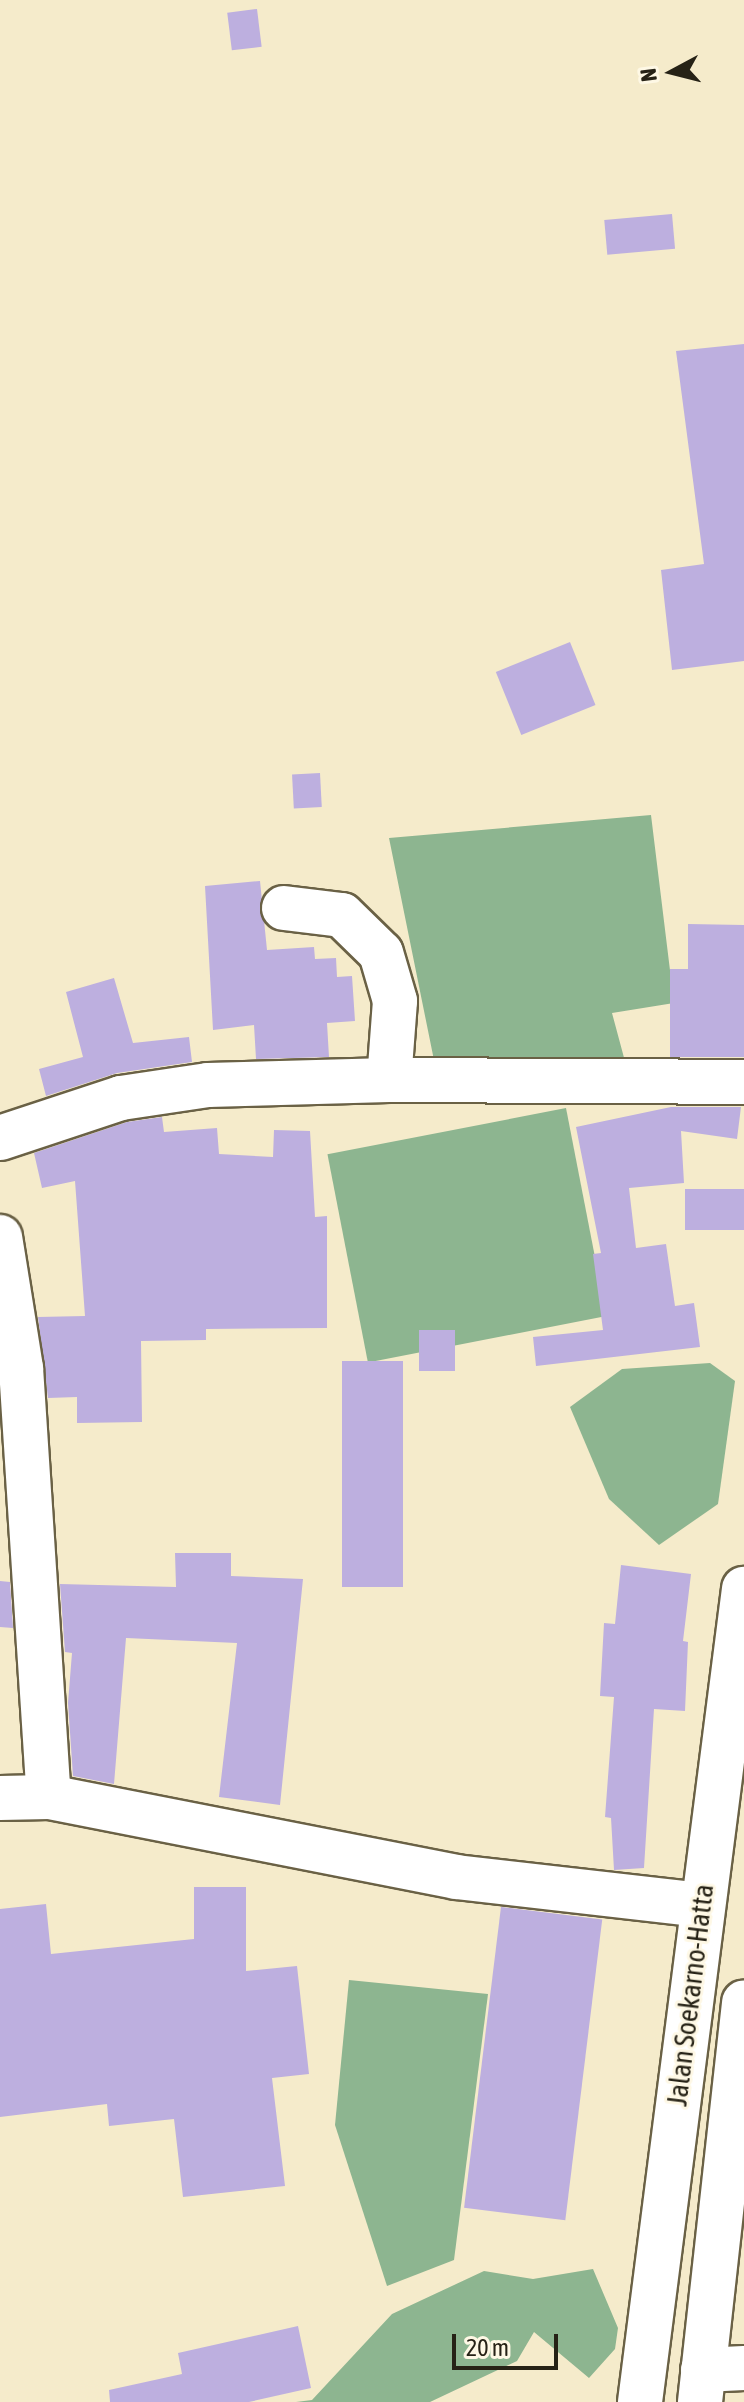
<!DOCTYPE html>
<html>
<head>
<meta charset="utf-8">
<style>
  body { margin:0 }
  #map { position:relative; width:744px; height:2402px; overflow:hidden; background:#f5ebcb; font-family:"Asap Condensed",sans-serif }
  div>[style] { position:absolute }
  .forest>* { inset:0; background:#8db590; transform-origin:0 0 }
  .building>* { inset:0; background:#bdafdf; transform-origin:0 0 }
  .roads { filter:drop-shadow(2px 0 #6a6145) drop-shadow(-2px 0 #6a6145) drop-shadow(0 2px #6a6145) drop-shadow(0 -2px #6a6145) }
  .minor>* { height:44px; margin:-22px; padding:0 22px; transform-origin:22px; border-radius:22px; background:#fff }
  .highway>* { height:44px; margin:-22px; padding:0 22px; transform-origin:22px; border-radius:22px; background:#fff }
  span { translate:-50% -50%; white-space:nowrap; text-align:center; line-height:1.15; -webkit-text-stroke:6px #fef8e5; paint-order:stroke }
  .street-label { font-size:28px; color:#262216 }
  .north { position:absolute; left:632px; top:32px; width:80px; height:80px; -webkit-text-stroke:6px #fef8e5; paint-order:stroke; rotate:263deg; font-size:22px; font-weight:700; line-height:32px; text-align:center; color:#262216 }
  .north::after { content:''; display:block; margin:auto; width:28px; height:36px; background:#262216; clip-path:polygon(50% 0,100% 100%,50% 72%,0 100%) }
  .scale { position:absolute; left:452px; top:2334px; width:106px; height:36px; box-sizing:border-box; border:4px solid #262216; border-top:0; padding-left:10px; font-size:24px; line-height:28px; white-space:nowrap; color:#262216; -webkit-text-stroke:6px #fef8e5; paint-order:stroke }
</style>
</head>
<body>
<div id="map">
  <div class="forest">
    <div style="clip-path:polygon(651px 815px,674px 1003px,612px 1013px,630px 1080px,438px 1080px,389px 838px)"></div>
    <div style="left:566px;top:1108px;width:212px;height:243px;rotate:79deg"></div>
    <div style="clip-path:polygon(710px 1363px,735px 1381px,718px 1504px,659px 1545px,609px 1499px,570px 1407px,622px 1369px)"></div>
    <div style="clip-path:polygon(349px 1980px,488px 1994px,454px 2260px,387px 2286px,335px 2125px)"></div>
    <div style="clip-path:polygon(593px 2269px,618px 2328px,615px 2349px,589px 2378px,534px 2332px,517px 2361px,430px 2402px,296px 2402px,312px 2400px,392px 2314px,484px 2271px,533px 2279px)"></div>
  </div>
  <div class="building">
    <div style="left:257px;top:9px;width:38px;height:30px;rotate:83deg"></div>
    <div style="left:672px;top:214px;width:35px;height:68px;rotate:85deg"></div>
    <div style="clip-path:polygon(744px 344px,744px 661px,672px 670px,661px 570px,704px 564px,676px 351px)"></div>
    <div style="left:570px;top:642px;width:68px;height:80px;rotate:68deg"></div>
    <div style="left:320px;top:773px;width:34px;height:28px;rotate:87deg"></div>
    <div style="clip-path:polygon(260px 881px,267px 950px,314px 947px,315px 959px,336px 958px,337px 977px,352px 976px,355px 1021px,327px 1023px,329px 1057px,256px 1059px,254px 1025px,213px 1030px,205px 886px)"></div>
    <div style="clip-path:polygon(688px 924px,744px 925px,744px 1057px,670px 1057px,670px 969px,688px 969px)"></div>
    <div style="clip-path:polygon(114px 978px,133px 1043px,189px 1037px,192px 1062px,117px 1073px,46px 1096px,39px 1069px,83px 1057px,66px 992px)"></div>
    <div style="clip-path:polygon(671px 1107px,741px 1107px,737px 1139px,681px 1131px,684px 1183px,629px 1188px,636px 1248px,666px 1244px,675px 1306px,694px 1303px,700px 1347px,536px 1366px,533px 1337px,603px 1330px,593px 1254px,601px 1253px,576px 1127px)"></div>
    <div style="clip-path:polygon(162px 1117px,164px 1132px,217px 1128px,219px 1154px,273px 1157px,274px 1130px,310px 1131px,315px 1217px,327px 1216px,327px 1328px,206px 1329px,206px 1340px,141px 1341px,142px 1422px,77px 1423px,77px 1397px,48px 1398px,38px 1317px,85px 1316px,75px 1181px,42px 1188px,34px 1153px,127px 1122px)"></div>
    <div style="left:744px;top:1189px;width:41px;height:59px;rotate:90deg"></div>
    <div style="left:419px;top:1330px;width:36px;height:41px"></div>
    <div style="left:342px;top:1361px;width:61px;height:226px"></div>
    <div style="clip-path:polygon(175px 1553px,231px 1553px,231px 1576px,303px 1579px,280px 1805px,219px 1797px,237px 1643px,126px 1638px,114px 1784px,73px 1776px,68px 1703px,72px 1653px,65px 1652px,60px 1584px,176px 1587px)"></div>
    <div style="clip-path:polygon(621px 1565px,691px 1574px,683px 1641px,688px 1642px,685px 1711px,654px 1709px,644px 1868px,614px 1870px,611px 1818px,605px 1817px,614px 1697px,600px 1696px,604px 1623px,615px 1624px)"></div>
    <div style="clip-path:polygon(0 1581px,10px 1582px,13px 1628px,0 1627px)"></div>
    <div style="clip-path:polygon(194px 1887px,246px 1887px,246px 1971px,297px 1966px,309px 2074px,272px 2078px,285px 2186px,183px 2197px,174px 2119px,109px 2126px,107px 2104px,0 2117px,0 1909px,46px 1904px,51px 1954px,194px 1939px)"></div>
    <div style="left:501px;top:1907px;width:102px;height:303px;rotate:7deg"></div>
    <div style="clip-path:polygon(298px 2326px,311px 2388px,249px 2402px,110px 2402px,109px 2390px,182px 2374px,178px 2353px)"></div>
  </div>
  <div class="roads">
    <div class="minor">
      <div style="left:284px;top:908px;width:58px;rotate:6.9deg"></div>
      <div style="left:342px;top:915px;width:54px;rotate:44.3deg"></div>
      <div style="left:381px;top:953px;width:50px;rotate:73.7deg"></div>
      <div style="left:395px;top:1001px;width:79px;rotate:94.3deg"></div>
      <div style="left:0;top:1138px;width:127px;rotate:-18.3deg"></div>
      <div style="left:121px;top:1098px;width:88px;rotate:-8.5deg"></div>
      <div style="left:208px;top:1085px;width:181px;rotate:-1.6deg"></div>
      <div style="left:389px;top:1080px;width:355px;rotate:0.3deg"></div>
      <div style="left:0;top:1237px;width:133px;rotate:80.9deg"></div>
      <div style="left:21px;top:1368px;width:430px;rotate:86.3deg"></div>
      <div style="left:0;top:1798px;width:49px;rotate:-1.2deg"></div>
      <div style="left:49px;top:1797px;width:415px;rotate:11.1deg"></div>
      <div style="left:456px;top:1877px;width:246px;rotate:6.5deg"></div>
      <div style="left:703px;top:2370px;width:41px;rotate:-2.8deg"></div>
    </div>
    <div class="highway">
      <div style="left:640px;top:2402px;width:820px;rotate:-82.71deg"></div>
      <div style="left:700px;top:2402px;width:402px;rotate:-83.7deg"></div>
    </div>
  </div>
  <div class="street-label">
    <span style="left:690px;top:1995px;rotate:-83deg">Jalan Soekarno-Hatta</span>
  </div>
  <div class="north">N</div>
  <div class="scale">20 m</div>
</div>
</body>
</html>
